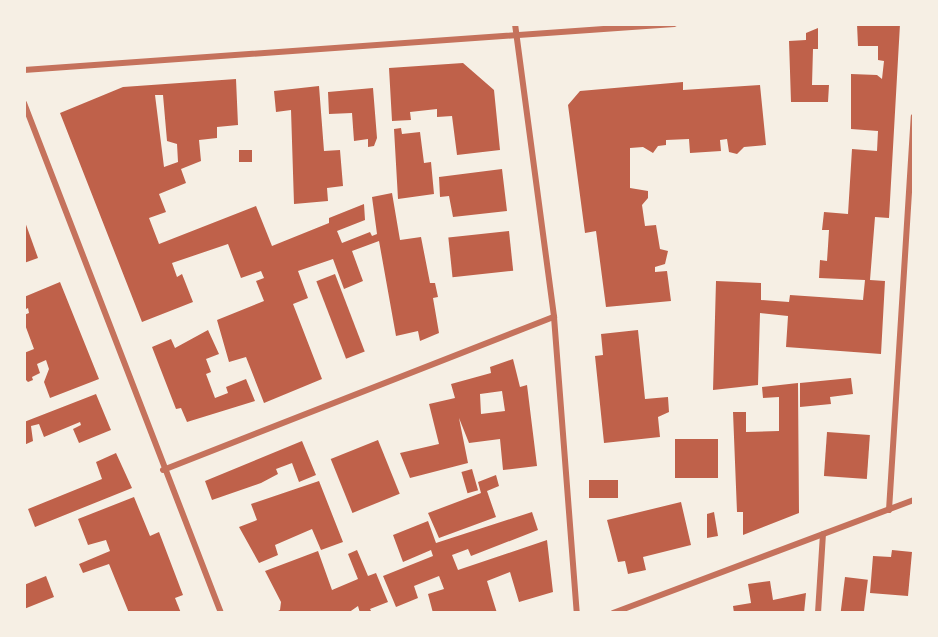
<!DOCTYPE html>
<html>
<head>
<meta charset="utf-8">
<style>
  body { margin:0 }
  #map { position:relative; width:938px; height:637px; overflow:hidden; background:#f6efe4; font-family:Barlow,sans-serif }
  div>[style] { position:absolute }
  .building>* { inset:0; background:#bf614a; transform-origin:0 0 }
  .minor>* { height:6px; margin:-3px; padding:0 3px; transform-origin:3px; border-radius:3px; background:#c5725c }
  span { translate:-50% -50%; white-space:nowrap; text-align:center; line-height:1.15; -webkit-text-stroke:4.5px #f6efe4; paint-order:stroke }
  .frame { position:absolute; inset:0; border:26px solid #f6efe4; pointer-events:none }
</style>
</head>
<body>
<div id="map">
  <div class="building">
    <div style="clip-path:polygon(857px 24px,900px 24px,889px 218px,875px 217px,870px 280px,885px 281px,881px 354px,786px 347px,788px 316px,760px 313px,758px 385px,713px 390px,716px 281px,761px 283px,761px 300px,789px 302px,790px 295px,863px 300px,865px 280px,819px 278px,820px 260px,827px 261px,828px 246px,829px 230px,822px 230px,824px 212px,848px 214px,852px 149px,877px 151px,878px 131px,851px 129px,851px 74px,877px 75px,882px 79px,884px 61px,878px 60px,878px 46px,858px 46px)"></div>
    <div style="clip-path:polygon(818px 28px,818px 49px,813px 49px,812px 85px,829px 85px,828px 102px,791px 102px,789px 41px,806px 40px,806px 33px)"></div>
    <div style="clip-path:polygon(463px 63px,494px 90px,500px 150px,457px 155px,452px 116px,437px 117px,437px 109px,410px 112px,411px 120px,392px 121px,389px 68px)"></div>
    <div style="clip-path:polygon(evenodd,236px 79px,238px 125px,217px 127px,217px 138px,199px 140px,201px 161px,181px 169px,186px 183px,159px 194px,166px 212px,149px 218px,159px 244px,256px 206px,272px 246px,329px 223px,329px 218px,364px 204px,365px 220px,337px 231px,342px 243px,370px 232px,372px 236px,377px 234px,372px 197px,392px 193px,400px 240px,421px 237px,430px 283px,435px 283px,438px 297px,433px 298px,439px 333px,420px 341px,418px 331px,396px 336px,379px 241px,352px 251px,363px 281px,344px 289px,333px 259px,298px 271px,308px 298px,293px 304px,322px 379px,264px 403px,246px 357px,229px 362px,217px 320px,264px 301px,256px 281px,264px 278px,261px 271px,241px 278px,228px 244px,172px 263px,177px 277px,182px 274px,193px 302px,142px 322px,60px 113px,123px 87px,236px 79px,155px 95px,163px 95px,167px 141px,177px 144px,178px 162px,164px 167px,155px 95px)"></div>
    <div style="clip-path:polygon(683px 82px,683px 90px,760px 85px,766px 145px,744px 147px,737px 154px,729px 152px,727px 139px,720px 140px,721px 151px,690px 153px,689px 139px,666px 140px,666px 145px,658px 146px,653px 153px,643px 147px,630px 148px,630px 188px,648px 191px,648px 198px,642px 205px,645px 226px,656px 225px,660px 249px,668px 251px,665px 264px,655px 267px,655px 272px,667px 271px,671px 301px,606px 307px,596px 231px,585px 233px,568px 105px,580px 91px)"></div>
    <div style="clip-path:polygon(319px 86px,324px 151px,340px 150px,343px 186px,327px 188px,328px 201px,294px 204px,291px 110px,276px 112px,274px 91px)"></div>
    <div style="clip-path:polygon(373px 88px,377px 138px,374px 146px,368px 147px,368px 139px,354px 141px,352px 113px,329px 114px,328px 92px)"></div>
    <div style="clip-path:polygon(401px 128px,402px 134px,420px 132px,424px 163px,431px 162px,434px 194px,398px 199px,394px 129px)"></div>
    <div style="left:252px;top:150px;width:12px;height:13px;rotate:90deg"></div>
    <div style="clip-path:polygon(502px 169px,507px 211px,453px 217px,449px 196px,440px 197px,439px 177px)"></div>
    <div style="clip-path:polygon(24px 219px,38px 258px,24px 263px)"></div>
    <div style="left:509px;top:231px;width:40px;height:61px;rotate:84deg"></div>
    <div style="left:335px;top:274px;width:83px;height:20px;rotate:69deg"></div>
    <div style="clip-path:polygon(60px 282px,99px 379px,50px 398px,44px 382px,49px 369px,46px 360px,37px 364px,40px 373px,32px 377px,33px 380px,28px 382px,24px 378px,24px 353px,34px 349px,24px 322px,24px 315px,29px 313px,28px 308px,24px 310px,24px 297px)"></div>
    <div style="clip-path:polygon(208px 330px,219px 354px,206px 359px,211px 372px,206px 374px,215px 398px,228px 393px,226px 387px,246px 379px,255px 401px,187px 422px,181px 408px,176px 409px,152px 347px,171px 339px,175px 348px)"></div>
    <div style="clip-path:polygon(638px 330px,645px 399px,668px 397px,669px 412px,658px 417px,660px 437px,604px 443px,595px 356px,603px 355px,601px 334px)"></div>
    <div style="clip-path:polygon(evenodd,513px 359px,520px 387px,527px 385px,537px 466px,503px 470px,500px 439px,469px 443px,459px 418px,468px 463px,410px 478px,400px 453px,439px 444px,429px 404px,455px 398px,451px 384px,491px 373px,490px 367px,513px 359px,502px 391px,505px 411px,481px 414px,480px 394px,502px 391px)"></div>
    <div style="clip-path:polygon(851px 378px,853px 394px,830px 397px,831px 404px,800px 407px,800px 383px)"></div>
    <div style="clip-path:polygon(798px 383px,799px 513px,743px 535px,743px 512px,737px 512px,733px 412px,746px 412px,746px 432px,779px 431px,779px 397px,763px 398px,762px 387px)"></div>
    <div style="clip-path:polygon(96px 394px,111px 430px,79px 443px,73px 429px,81px 425px,80px 422px,44px 437px,39px 424px,31px 426px,33px 441px,24px 445px,24px 422px)"></div>
    <div style="left:827px;top:432px;width:43px;height:44px;rotate:4deg"></div>
    <div style="left:675px;top:439px;width:43px;height:39px"></div>
    <div style="left:378px;top:440px;width:58px;height:51px;rotate:68deg"></div>
    <div style="clip-path:polygon(302px 441px,316px 475px,299px 482px,292px 463px,276px 469px,278px 474px,261px 483px,212px 500px,205px 481px)"></div>
    <div style="clip-path:polygon(116px 453px,132px 488px,35px 527px,28px 509px,102px 479px,96px 462px)"></div>
    <div style="left:472px;top:469px;width:22px;height:11px;rotate:74deg"></div>
    <div style="clip-path:polygon(496px 475px,499px 486px,487px 491px,496px 517px,439px 538px,428px 513px,481px 493px,478px 482px)"></div>
    <div style="left:618px;top:480px;width:18px;height:29px;rotate:90deg"></div>
    <div style="clip-path:polygon(319px 481px,343px 542px,321px 550px,312px 529px,275px 545px,278px 555px,259px 563px,239px 527px,257px 520px,251px 504px)"></div>
    <div style="clip-path:polygon(134px 497px,150px 536px,159px 532px,183px 595px,175px 598px,181px 613px,129px 613px,109px 564px,83px 573px,79px 564px,110px 551px,106px 540px,88px 545px,78px 519px)"></div>
    <div style="clip-path:polygon(681px 502px,691px 545px,643px 557px,646px 570px,628px 574px,625px 561px,618px 562px,607px 520px)"></div>
    <div style="clip-path:polygon(532px 512px,538px 530px,471px 556px,468px 549px,452px 555px,458px 570px,547px 540px,553px 592px,519px 602px,510px 572px,487px 581px,497px 613px,433px 613px,428px 594px,444px 589px,439px 576px,414px 586px,418px 598px,396px 607px,383px 576px,433px 556px,431px 550px,403px 562px,393px 535px,428px 521px,436px 543px)"></div>
    <div style="clip-path:polygon(714px 512px,718px 536px,707px 538px,707px 514px)"></div>
    <div style="clip-path:polygon(357px 550px,368px 576px,376px 573px,388px 602px,370px 609px,372px 613px,360px 613px,358px 606px,348px 613px,274px 613px,280px 610px,281px 602px,265px 571px,318px 551px,332px 590px,358px 579px,348px 554px)"></div>
    <div style="clip-path:polygon(892px 550px,912px 552px,908px 596px,870px 593px,873px 556px,891px 557px)"></div>
    <div style="clip-path:polygon(46px 576px,54px 597px,24px 609px,24px 585px)"></div>
    <div style="left:845px;top:577px;width:23px;height:36px;rotate:7deg"></div>
    <div style="clip-path:polygon(770px 581px,773px 600px,806px 593px,804px 613px,734px 613px,733px 606px,751px 603px,748px 584px)"></div>
  </div>
  <div class="minor">
    <div style="left:515px;top:24px;width:296px;rotate:82.4deg"></div>
    <div style="left:554px;top:317px;width:297px;rotate:85.6deg"></div>
    <div style="left:24px;top:70px;width:652px;rotate:-4.05deg"></div>
    <div style="left:24px;top:103px;width:547px;rotate:68.88deg"></div>
    <div style="left:163px;top:470px;width:420px;rotate:-21.4deg"></div>
    <div style="left:889px;top:510px;width:394px;rotate:-86.4deg"></div>
    <div style="left:613px;top:613px;width:322px;rotate:-20.6deg"></div>
    <div style="left:818px;top:613px;width:79px;rotate:-86.4deg"></div>
  </div>
  <div class="frame"></div>
</div>
</body>
</html>
